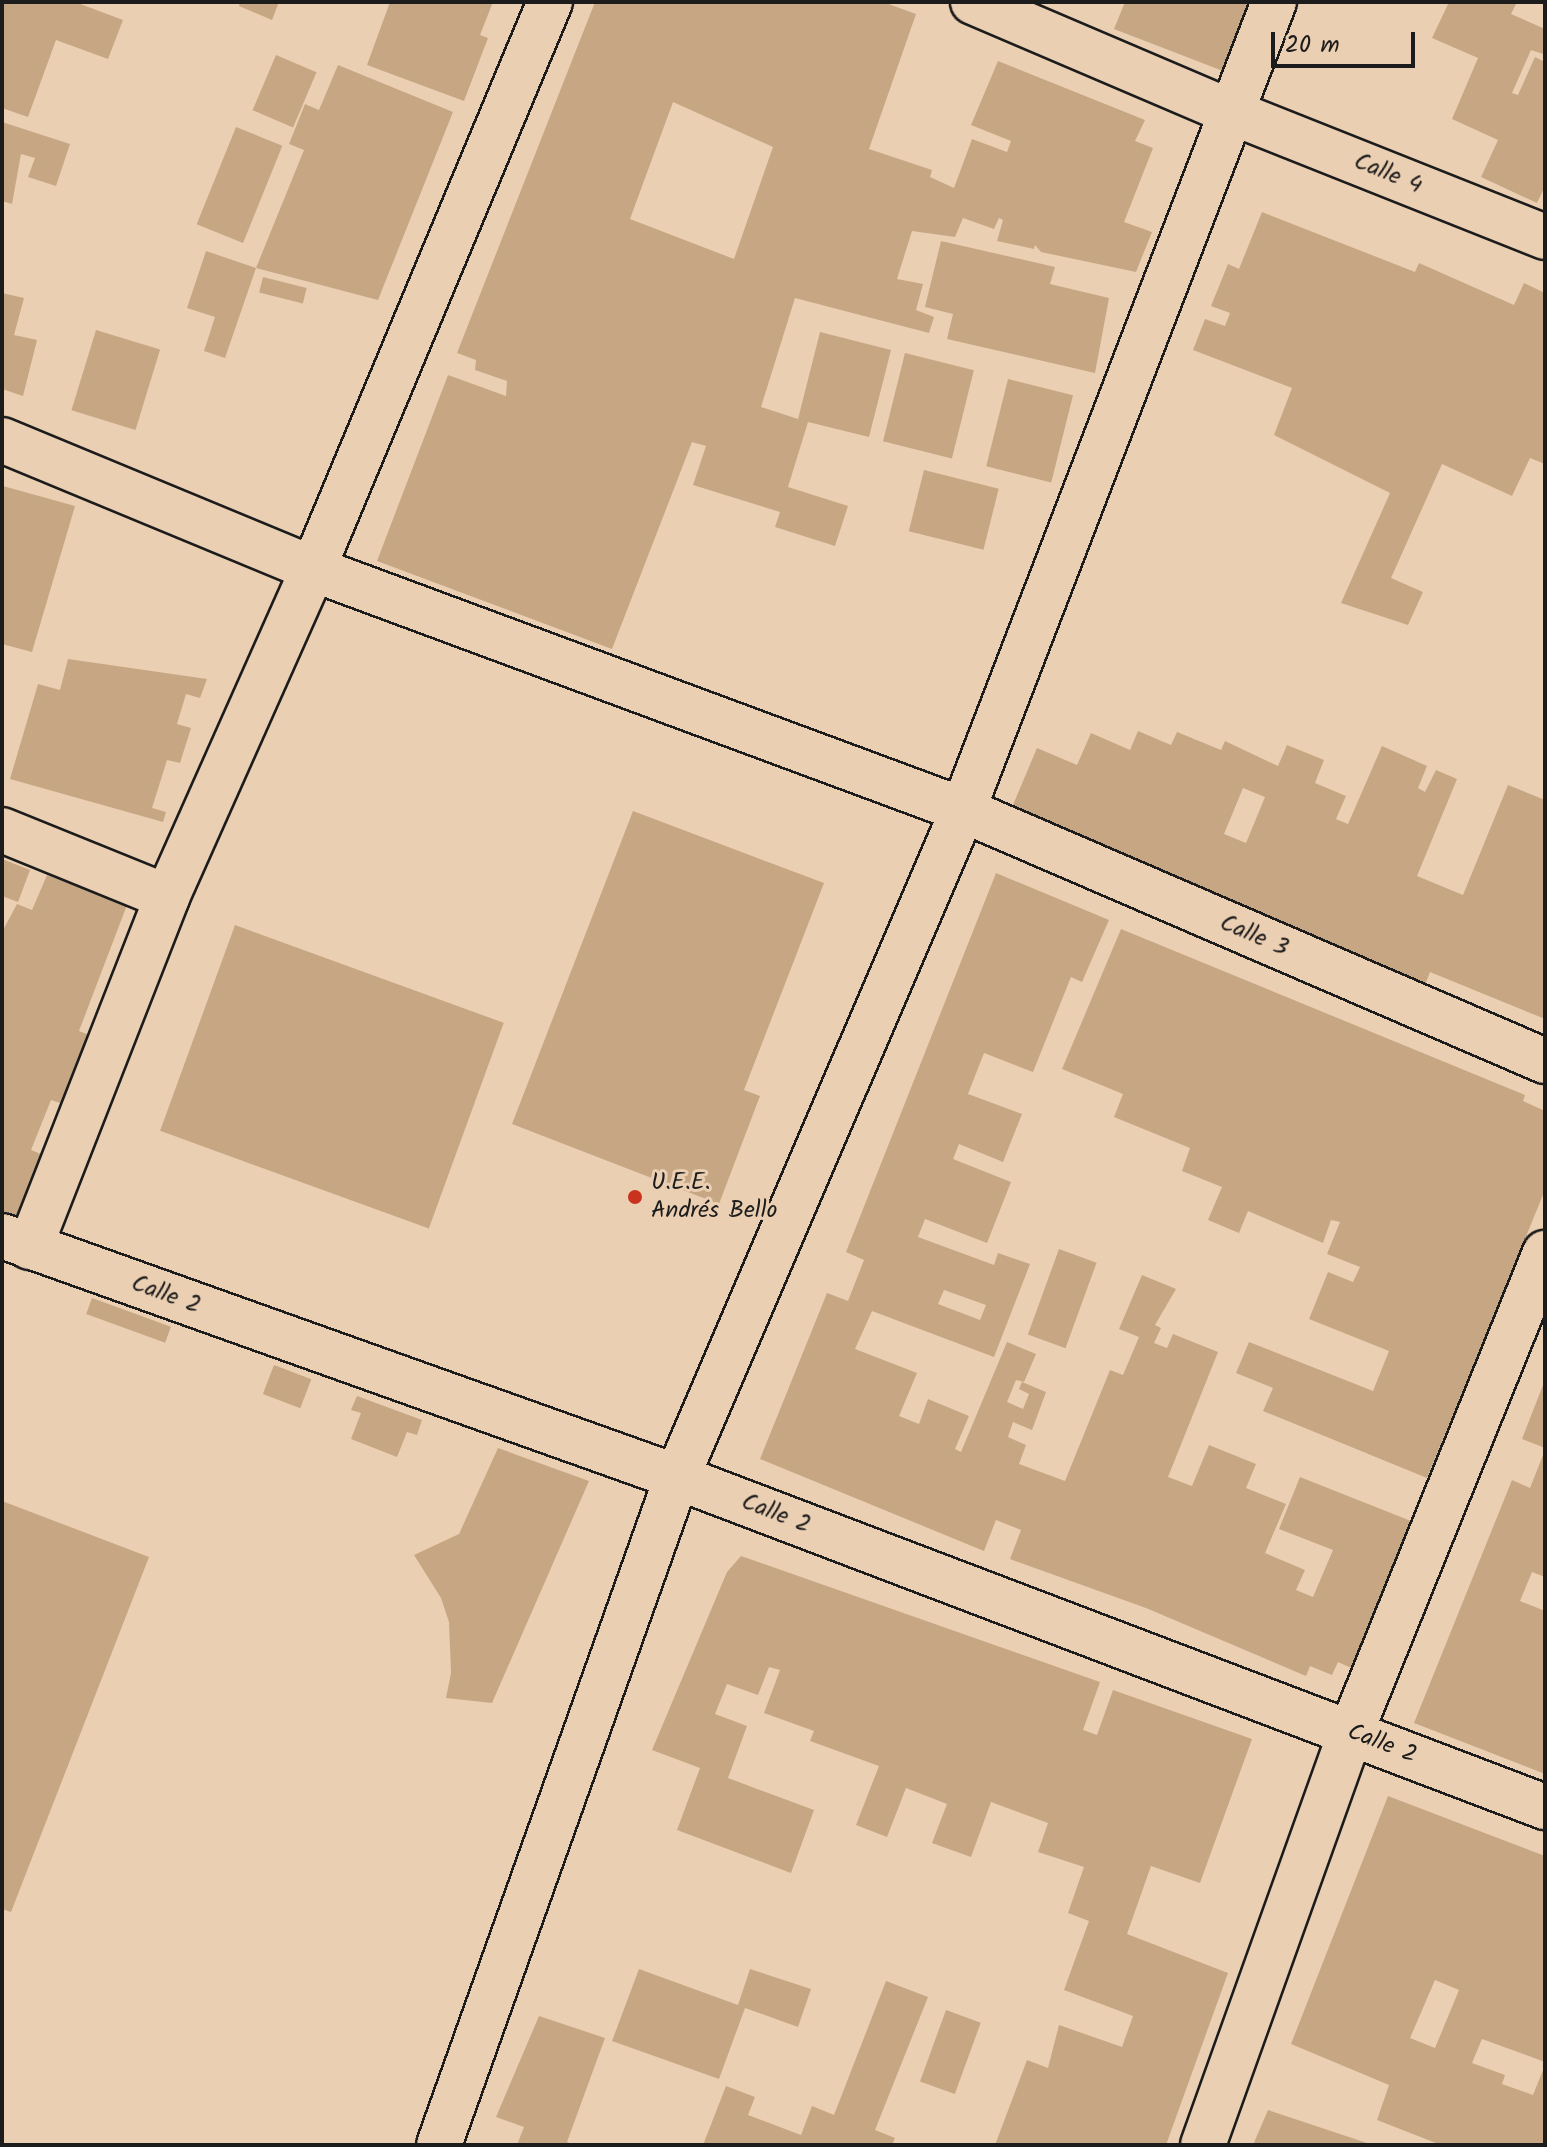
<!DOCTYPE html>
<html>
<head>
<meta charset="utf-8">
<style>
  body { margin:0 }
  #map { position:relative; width:1547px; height:2147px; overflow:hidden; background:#ebcfb2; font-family:Kalam,sans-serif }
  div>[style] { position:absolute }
  .building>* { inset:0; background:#c7a783; transform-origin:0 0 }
  .roads { filter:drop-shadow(2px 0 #1c1c1c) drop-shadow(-2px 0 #1c1c1c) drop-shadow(0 2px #1c1c1c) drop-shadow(0 -2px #1c1c1c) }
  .minor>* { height:44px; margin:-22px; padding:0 22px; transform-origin:22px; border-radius:22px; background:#ebcfb2 }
  .dots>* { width:22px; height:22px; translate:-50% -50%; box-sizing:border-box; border:4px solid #ebcfb2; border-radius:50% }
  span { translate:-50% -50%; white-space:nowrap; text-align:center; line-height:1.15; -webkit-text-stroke:6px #ebcfb2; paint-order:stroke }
  .street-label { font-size:24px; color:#1c1c1c }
  .poi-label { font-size:24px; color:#1c1c1c }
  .left { translate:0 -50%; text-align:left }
  .frame { position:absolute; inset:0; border:4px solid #1c1c1c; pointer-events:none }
  .scale { position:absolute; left:1271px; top:32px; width:144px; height:36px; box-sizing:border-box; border:4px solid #1c1c1c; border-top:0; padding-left:10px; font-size:24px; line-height:28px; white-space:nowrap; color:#1c1c1c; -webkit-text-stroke:6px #ebcfb2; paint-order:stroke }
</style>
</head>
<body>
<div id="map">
  <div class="building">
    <div style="clip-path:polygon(2px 2px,75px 2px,123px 20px,108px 59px,56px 40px,28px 117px,2px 108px)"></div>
    <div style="clip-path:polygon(240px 2px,279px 2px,272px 20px,239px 6px)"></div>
    <div style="clip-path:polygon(390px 2px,493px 2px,480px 35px,488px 38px,464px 101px,367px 65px)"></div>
    <div style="clip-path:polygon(evenodd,595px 2px,883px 2px,916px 14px,869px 149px,932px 170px,930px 177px,954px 188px,972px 139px,1007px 152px,1011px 141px,971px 125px,998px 61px,1145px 120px,1135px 141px,1153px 148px,1124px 222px,1152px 232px,1136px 272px,1041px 252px,1035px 245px,1034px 249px,997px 241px,1003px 220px,999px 218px,994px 229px,963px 218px,955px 237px,912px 231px,897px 279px,923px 284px,916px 310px,934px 317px,929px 333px,795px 298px,761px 407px,798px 419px,820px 332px,891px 350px,869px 437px,808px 422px,788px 487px,848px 506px,835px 546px,775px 527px,780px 512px,693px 485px,706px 446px,692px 442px,612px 649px,377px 561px,448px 375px,506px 396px,507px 381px,475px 370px,476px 360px,457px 353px,595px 2px,673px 102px,773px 147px,734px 259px,630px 219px,673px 102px)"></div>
    <div style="clip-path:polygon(1125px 2px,1251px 2px,1223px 71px,1114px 29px)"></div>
    <div style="clip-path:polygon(1449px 2px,1517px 2px,1511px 14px,1545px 29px,1543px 54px,1531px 50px,1512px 93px,1518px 95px,1535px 57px,1545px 62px,1545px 186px,1537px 203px,1481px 177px,1498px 140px,1452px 119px,1478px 58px,1432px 38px)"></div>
    <div style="left:276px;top:55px;width:44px;height:60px;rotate:23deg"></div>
    <div style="clip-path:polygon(338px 65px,453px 112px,378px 300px,256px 268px,304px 150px,289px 144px,305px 104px,319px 110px)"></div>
    <div style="clip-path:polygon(2px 122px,70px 144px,56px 186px,28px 177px,35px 158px,21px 154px,12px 204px,2px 201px)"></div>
    <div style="left:236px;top:127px;width:50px;height:105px;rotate:22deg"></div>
    <div style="clip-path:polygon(1262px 212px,1415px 272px,1419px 263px,1514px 305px,1524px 283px,1545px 293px,1545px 464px,1530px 458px,1512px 496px,1442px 464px,1391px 578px,1423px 592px,1408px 625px,1341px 603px,1390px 493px,1274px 435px,1292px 388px,1193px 350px,1205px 319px,1225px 326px,1230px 313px,1211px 306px,1228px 264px,1239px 269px)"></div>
    <div style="clip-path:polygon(941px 241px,1055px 267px,1050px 284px,1109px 298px,1095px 373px,947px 339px,953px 314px,925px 307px)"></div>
    <div style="clip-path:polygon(206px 251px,256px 268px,225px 358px,204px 351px,215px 317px,187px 308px)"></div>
    <div style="left:263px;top:277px;width:45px;height:16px;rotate:14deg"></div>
    <div style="clip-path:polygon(2px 293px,24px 298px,14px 335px,37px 340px,23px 396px,2px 389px)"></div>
    <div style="left:96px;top:330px;width:67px;height:84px;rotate:17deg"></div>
    <div style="left:905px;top:353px;width:71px;height:91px;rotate:14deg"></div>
    <div style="left:1008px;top:379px;width:67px;height:90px;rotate:14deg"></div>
    <div style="left:924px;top:470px;width:77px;height:63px;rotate:14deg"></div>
    <div style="clip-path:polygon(3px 486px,75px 506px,32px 652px,2px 644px)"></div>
    <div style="clip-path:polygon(68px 659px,207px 679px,200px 698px,186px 694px,177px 724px,191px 728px,180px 763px,167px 760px,152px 808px,166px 812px,163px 822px,10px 779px,38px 684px,60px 690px)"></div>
    <div style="clip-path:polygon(evenodd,1138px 731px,1171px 745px,1177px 732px,1221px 750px,1225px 741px,1278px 766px,1287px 745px,1324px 760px,1315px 783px,1346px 796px,1336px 819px,1348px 824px,1382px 746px,1427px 766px,1418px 788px,1425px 792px,1436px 770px,1457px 779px,1417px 876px,1463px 895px,1508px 785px,1545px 800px,1545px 1019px,1430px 972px,1425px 985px,1010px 812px,1037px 748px,1077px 765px,1091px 733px,1130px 750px,1138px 731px,1243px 788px,1265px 797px,1246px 843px,1224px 834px,1243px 788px)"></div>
    <div style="clip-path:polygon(633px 811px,824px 883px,744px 1090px,760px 1096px,719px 1204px,512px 1124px)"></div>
    <div style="clip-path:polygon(2px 859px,30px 870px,18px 902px,2px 896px)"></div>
    <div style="clip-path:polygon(evenodd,996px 873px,1109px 920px,1082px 982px,1071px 977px,1033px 1072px,984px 1053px,968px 1094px,1022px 1114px,1003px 1162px,959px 1144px,953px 1159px,1011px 1182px,987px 1243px,925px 1219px,918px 1237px,994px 1265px,998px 1253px,1030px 1264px,994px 1357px,872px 1311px,855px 1349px,917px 1373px,899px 1416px,919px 1424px,928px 1399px,969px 1416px,955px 1449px,961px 1452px,1007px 1342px,1036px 1354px,1024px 1382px,1016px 1380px,1007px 1402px,1023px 1409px,1029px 1394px,1019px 1389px,1022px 1382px,1046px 1392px,1032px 1430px,1013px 1422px,1008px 1437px,1026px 1445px,1019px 1464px,1065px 1481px,1110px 1370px,1123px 1375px,1139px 1337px,1119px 1329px,1142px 1275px,1176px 1289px,1155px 1325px,1161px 1328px,1154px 1343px,1167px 1348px,1173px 1334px,1218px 1352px,1168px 1477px,1192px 1486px,1209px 1445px,1256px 1464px,1246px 1488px,1286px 1504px,1265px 1553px,1305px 1570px,1296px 1590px,1313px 1597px,1333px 1550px,1279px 1529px,1300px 1477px,1416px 1523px,1356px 1670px,1338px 1662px,1332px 1675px,1310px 1666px,1306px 1676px,1146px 1608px,1010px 1559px,1021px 1530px,996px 1520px,984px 1551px,760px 1459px,827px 1293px,848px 1301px,864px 1260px,846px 1252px,996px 873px,944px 1290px,986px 1305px,980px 1320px,938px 1304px,944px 1290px)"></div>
    <div style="clip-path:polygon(47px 875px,127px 905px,79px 1031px,92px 1036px,66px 1105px,51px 1100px,31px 1150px,51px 1158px,25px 1224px,2px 1215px,2px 932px,17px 904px,32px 910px)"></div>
    <div style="left:235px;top:925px;width:286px;height:219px;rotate:20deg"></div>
    <div style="clip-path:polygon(1121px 929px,1525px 1095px,1523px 1101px,1545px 1111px,1545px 1190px,1427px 1478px,1263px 1411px,1273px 1388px,1236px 1373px,1249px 1342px,1373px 1391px,1389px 1351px,1309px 1319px,1328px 1272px,1353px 1282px,1360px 1267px,1327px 1254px,1340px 1222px,1331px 1220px,1323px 1243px,1248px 1211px,1239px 1233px,1208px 1220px,1222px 1187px,1182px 1171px,1190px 1148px,1114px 1117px,1123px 1094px,1062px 1069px)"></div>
    <div style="left:1059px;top:1249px;width:40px;height:91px;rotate:20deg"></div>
    <div style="left:92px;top:1298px;width:84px;height:17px;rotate:20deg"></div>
    <div style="left:274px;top:1365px;width:40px;height:31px;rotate:21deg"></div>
    <div style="clip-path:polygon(1545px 1380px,1545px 1448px,1522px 1439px)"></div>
    <div style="clip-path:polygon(357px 1396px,422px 1420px,417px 1435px,407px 1432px,397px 1457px,351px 1439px,361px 1413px,351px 1410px)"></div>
    <div style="clip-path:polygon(498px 1448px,589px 1481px,492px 1703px,446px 1698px,451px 1673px,449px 1622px,441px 1598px,414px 1555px,459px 1534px)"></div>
    <div style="clip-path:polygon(1545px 1450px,1545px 1577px,1532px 1572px,1520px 1601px,1545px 1611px,1545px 1774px,1414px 1723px,1512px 1480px,1530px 1488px)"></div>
    <div style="clip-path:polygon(2px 1501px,149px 1557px,11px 1912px,2px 1909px)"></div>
    <div style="clip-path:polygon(741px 1556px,1100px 1682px,1083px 1730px,1097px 1735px,1113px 1690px,1252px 1739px,1200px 1883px,1151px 1866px,1127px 1934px,1228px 1973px,1166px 2145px,995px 2145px,1027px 2060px,1048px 2068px,1059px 2025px,1122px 2047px,1133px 2016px,1064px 1990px,1089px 1921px,1068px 1913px,1084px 1867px,1038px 1852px,1048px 1823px,991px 1802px,971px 1857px,932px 1843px,947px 1804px,906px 1788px,887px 1837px,856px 1825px,879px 1766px,810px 1741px,814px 1731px,764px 1713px,780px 1670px,769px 1667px,758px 1695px,727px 1684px,715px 1714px,747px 1726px,728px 1778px,814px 1810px,791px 1873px,677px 1830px,700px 1768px,652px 1750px,727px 1572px)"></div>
    <div style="clip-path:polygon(evenodd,1388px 1796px,1545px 1856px,1545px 2062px,1482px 2039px,1472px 2063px,1505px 2075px,1502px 2084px,1533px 2095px,1545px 2065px,1545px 2145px,1441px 2145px,1377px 2120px,1389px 2085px,1291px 2044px,1388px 1796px,1435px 1980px,1459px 1990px,1435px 2048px,1410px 2038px,1435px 1980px)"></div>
    <div style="clip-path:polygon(639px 1969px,738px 2005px,750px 1969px,811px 1989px,798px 2027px,745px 2008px,719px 2079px,612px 2041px)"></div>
    <div style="clip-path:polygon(886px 1981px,928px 1997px,875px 2130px,895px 2138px,892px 2145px,703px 2145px,726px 2086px,755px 2097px,748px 2115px,801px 2135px,812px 2106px,834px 2115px)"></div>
    <div style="left:946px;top:2010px;width:37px;height:76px;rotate:20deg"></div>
    <div style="clip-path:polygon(539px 2016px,605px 2038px,567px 2142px,574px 2145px,517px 2145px,524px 2127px,496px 2117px)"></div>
    <div style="clip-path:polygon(1268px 2110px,1370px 2144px,1370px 2145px,1253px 2145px)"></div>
  </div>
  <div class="roads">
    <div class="minor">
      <div style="left:973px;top:2px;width:280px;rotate:23.1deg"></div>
      <div style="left:1231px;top:112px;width:338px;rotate:21.7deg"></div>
      <div style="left:2px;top:440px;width:337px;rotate:22.5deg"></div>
      <div style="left:313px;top:569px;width:693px;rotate:20.34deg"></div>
      <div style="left:963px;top:810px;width:634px;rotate:23.33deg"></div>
      <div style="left:2px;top:830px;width:178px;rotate:22.1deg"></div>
      <div style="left:2px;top:1236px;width:717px;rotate:19.65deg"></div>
      <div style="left:677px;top:1477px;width:929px;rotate:20.82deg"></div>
      <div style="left:30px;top:1247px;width:376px;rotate:-68.6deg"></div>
      <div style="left:167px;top:897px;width:359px;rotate:-66deg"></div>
      <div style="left:313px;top:569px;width:615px;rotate:-67.32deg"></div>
      <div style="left:439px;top:2145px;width:709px;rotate:-70.39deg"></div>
      <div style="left:677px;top:1477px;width:726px;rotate:-66.79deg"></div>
      <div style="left:963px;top:810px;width:866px;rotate:-68.95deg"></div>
      <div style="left:1203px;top:2145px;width:439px;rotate:-70.3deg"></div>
      <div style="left:1351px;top:1732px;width:517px;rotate:-67.95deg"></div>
    </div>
  </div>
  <div class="dots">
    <div style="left:635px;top:1197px;background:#c8321e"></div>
  </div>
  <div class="street-label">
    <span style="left:1388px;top:174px;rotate:22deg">Calle 4</span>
    <span style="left:1254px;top:936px;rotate:23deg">Calle 3</span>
    <span style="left:166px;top:1295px;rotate:20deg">Calle 2</span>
    <span style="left:776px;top:1514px;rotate:21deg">Calle 2</span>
    <span style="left:1382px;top:1744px;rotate:21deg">Calle 2</span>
  </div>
  <div class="poi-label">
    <span class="left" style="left:651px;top:1197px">U.E.E.<br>Andrés Bello</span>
  </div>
  <div class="frame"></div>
  <div class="scale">20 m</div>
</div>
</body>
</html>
